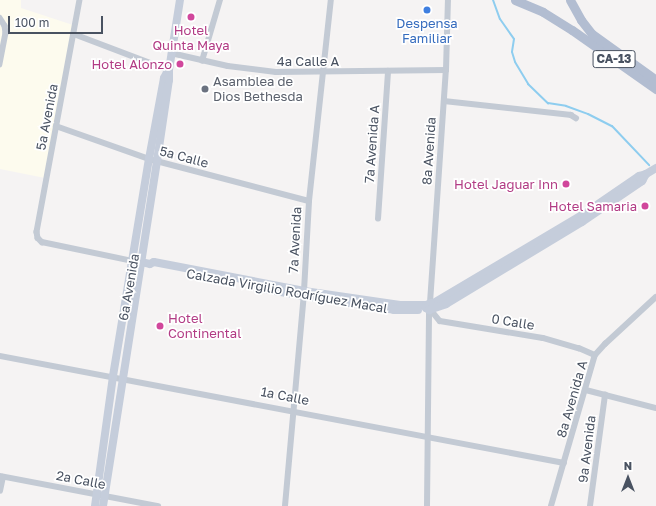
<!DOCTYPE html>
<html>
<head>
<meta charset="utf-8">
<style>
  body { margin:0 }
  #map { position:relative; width:656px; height:506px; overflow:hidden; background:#f5f3f3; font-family:"Golos Text",sans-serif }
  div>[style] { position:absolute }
  .commercial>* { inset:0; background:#fdfbee }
  .stream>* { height:2px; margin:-1px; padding:0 1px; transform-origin:1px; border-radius:1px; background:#8ecdef }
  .street>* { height:5.5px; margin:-2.75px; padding:0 2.75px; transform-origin:2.75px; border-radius:2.75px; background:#c3cad4 }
  .secondary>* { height:8px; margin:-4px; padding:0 4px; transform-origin:4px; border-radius:4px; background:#c5cddb }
  .primary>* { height:9px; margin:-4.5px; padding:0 4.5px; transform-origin:4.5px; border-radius:4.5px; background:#b2bdd1 }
  .dots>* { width:11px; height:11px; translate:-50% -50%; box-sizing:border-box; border:2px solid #fff; border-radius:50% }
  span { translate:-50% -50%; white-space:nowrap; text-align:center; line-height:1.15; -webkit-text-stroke:3.5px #fff; paint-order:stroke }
  .shield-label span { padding:1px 3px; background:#fff; border:1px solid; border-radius:3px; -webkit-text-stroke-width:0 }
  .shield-label { font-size:12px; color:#495261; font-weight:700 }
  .shop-label { font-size:13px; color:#366cbe }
  .hotel-label { font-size:13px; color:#b23c85 }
  .right { translate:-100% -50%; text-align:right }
  .left { translate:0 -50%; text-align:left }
  .street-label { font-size:13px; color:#495261 }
  .worship-label { font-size:13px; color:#5b616d }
  .north { position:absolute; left:608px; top:458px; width:40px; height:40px; -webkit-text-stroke:3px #fff; paint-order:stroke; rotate:0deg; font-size:11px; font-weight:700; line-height:16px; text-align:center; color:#495261 }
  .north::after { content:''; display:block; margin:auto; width:14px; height:18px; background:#495261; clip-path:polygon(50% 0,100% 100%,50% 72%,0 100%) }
  .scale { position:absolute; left:8px; top:16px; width:95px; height:18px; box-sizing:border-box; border:2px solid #495261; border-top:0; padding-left:5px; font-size:12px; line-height:14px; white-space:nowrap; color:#495261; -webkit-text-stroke:3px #fff; paint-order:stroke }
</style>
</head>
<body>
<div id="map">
  <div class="commercial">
    <div style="clip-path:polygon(0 0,21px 0,21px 8px,73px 25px,45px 178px,0 169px)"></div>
  </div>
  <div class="stream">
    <div style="left:493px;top:0;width:20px;rotate:70deg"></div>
    <div style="left:500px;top:19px;width:24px;rotate:55deg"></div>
    <div style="left:514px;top:39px;width:13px;rotate:99deg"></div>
    <div style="left:512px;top:52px;width:10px;rotate:73deg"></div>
    <div style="left:515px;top:62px;width:26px;rotate:59deg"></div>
    <div style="left:528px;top:84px;width:28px;rotate:44deg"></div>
    <div style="left:548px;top:103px;width:18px;rotate:9deg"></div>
    <div style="left:566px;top:106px;width:23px;rotate:20deg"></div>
    <div style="left:588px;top:114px;width:27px;rotate:27deg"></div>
    <div style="left:612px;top:126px;width:54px;rotate:46.5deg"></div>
  </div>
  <div class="street">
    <div style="left:80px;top:0;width:236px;rotate:100.5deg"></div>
    <div style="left:37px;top:232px;width:6px;rotate:81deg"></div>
    <div style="left:38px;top:238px;width:6px;rotate:45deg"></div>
    <div style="left:42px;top:242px;width:93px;rotate:11.8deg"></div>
    <div style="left:0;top:18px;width:9px;rotate:58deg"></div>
    <div style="left:5px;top:26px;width:7px;rotate:82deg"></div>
    <div style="left:6px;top:33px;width:32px;rotate:101deg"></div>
    <div style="left:74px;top:34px;width:102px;rotate:20.8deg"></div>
    <div style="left:171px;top:53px;width:58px;rotate:12.8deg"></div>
    <div style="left:228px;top:66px;width:48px;rotate:7.1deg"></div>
    <div style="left:276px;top:72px;width:170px;rotate:-0.7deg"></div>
    <div style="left:202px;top:61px;width:64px;rotate:-73.6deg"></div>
    <div style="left:444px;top:101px;width:128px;rotate:6.3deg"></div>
    <div style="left:571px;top:115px;width:6px;rotate:31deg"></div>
    <div style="left:56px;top:126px;width:99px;rotate:19.5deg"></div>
    <div style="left:149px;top:159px;width:165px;rotate:14.7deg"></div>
    <div style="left:378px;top:219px;width:148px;rotate:-86.1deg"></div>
    <div style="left:430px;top:303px;width:234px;rotate:-86.1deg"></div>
    <div style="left:446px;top:70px;width:70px;rotate:-88.4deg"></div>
    <div style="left:431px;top:310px;width:14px;rotate:51deg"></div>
    <div style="left:440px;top:321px;width:104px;rotate:9.4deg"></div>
    <div style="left:543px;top:338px;width:37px;rotate:16deg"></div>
    <div style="left:579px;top:348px;width:17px;rotate:24deg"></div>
    <div style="left:0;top:356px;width:574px;rotate:10.74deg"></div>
    <div style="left:586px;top:390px;width:72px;rotate:14.4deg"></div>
    <div style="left:0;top:476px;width:161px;rotate:10.8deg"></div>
    <div style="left:0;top:491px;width:14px;rotate:-78deg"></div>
    <div style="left:285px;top:506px;width:216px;rotate:-84.9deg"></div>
    <div style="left:304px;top:291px;width:90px;rotate:-86.8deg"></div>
    <div style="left:309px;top:201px;width:202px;rotate:-83.8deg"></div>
    <div style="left:427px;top:506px;width:196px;rotate:-89.4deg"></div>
    <div style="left:551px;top:506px;width:157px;rotate:-73.8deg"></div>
    <div style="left:595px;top:355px;width:15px;rotate:-48deg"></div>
    <div style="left:605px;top:344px;width:69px;rotate:-42.7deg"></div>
    <div style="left:590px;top:506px;width:112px;rotate:-82.3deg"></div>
  </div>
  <div class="secondary">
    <div style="left:136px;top:261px;width:14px;rotate:12deg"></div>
    <div style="left:150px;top:264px;width:4px;rotate:-27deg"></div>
    <div style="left:154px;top:262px;width:153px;rotate:10.9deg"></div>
    <div style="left:304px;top:291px;width:97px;rotate:8.3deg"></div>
    <div style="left:400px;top:305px;width:26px"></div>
    <div style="left:253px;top:287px;width:51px;rotate:10.2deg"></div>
    <div style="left:303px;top:296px;width:92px;rotate:8.7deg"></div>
    <div style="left:394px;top:310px;width:24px"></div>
    <div style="left:432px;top:304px;width:174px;rotate:-30.7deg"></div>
    <div style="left:582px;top:215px;width:69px;rotate:-34.4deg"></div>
    <div style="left:639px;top:176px;width:7px;rotate:-16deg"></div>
    <div style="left:646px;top:174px;width:12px;rotate:-31deg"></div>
    <div style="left:433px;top:308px;width:5px;rotate:-112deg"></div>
    <div style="left:431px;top:303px;width:5px;rotate:158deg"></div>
    <div style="left:426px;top:305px;width:3px;rotate:90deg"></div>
    <div style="left:426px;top:308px;width:4px;rotate:34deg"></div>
    <div style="left:429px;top:310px;width:18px;rotate:-19deg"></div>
    <div style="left:446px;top:304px;width:159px;rotate:-31.1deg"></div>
    <div style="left:582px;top:222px;width:73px;rotate:-34.3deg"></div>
    <div style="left:642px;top:181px;width:8px;rotate:-60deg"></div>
    <div style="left:95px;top:506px;width:131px;rotate:-82.1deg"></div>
    <div style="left:113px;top:376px;width:220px;rotate:-80.6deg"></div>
    <div style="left:149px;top:159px;width:82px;rotate:-79.5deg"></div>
    <div style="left:164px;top:78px;width:7px;rotate:-63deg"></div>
    <div style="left:103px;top:506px;width:349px;rotate:-81.1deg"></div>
    <div style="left:157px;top:161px;width:82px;rotate:-81.6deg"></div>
    <div style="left:169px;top:80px;width:10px;rotate:-90deg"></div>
    <div style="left:169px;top:70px;width:71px;rotate:-81.1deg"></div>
  </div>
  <div class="primary">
    <div style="left:515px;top:0;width:30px;rotate:23deg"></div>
    <div style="left:543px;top:12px;width:34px;rotate:32deg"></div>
    <div style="left:572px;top:30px;width:103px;rotate:35.1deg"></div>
    <div style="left:570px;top:0;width:23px;rotate:61deg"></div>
    <div style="left:581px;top:20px;width:18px;rotate:52deg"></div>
    <div style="left:592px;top:34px;width:79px;rotate:35.7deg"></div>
  </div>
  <div class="dots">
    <div style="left:427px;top:10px;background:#3f7fe0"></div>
    <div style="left:191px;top:17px;background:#d1479c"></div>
    <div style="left:180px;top:64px;background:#d1479c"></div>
    <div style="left:205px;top:89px;background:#6b7280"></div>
    <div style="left:566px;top:184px;background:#d1479c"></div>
    <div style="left:645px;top:206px;background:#d1479c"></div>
    <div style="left:160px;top:326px;background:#d1479c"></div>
  </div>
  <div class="shield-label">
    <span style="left:614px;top:59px">CA-13</span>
  </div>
  <div class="shop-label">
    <span style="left:427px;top:31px">Despensa<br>Familiar</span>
  </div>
  <div class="hotel-label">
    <span style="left:191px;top:38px">Hotel<br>Quinta Maya</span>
    <span class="right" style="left:172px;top:64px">Hotel Alonzo</span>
    <span class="right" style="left:558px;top:184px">Hotel Jaguar Inn</span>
    <span class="right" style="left:637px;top:206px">Hotel Samaria</span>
    <span class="left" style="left:168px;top:326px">Hotel<br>Continental</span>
  </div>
  <div class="street-label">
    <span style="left:308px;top:61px">4a Calle A</span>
    <span style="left:47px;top:117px;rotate:-79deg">5a Avenida</span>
    <span style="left:372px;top:144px;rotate:-86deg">7a Avenida A</span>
    <span style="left:429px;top:151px;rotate:-86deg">8a Avenida</span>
    <span style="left:184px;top:157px;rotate:15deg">5a Calle</span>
    <span style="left:295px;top:240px;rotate:-87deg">7a Avenida</span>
    <span style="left:129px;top:287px;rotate:-80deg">6a Avenida</span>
    <span style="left:287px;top:291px;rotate:10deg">Calzada Virgilio Rodríguez Macal</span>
    <span style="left:513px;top:322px;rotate:9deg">0 Calle</span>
    <span style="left:285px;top:396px;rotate:11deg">1a Calle</span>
    <span style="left:572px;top:399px;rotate:-74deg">8a Avenida A</span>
    <span style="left:587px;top:449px;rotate:-83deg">9a Avenida</span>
    <span style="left:81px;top:480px;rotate:11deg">2a Calle</span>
  </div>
  <div class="worship-label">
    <span class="left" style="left:213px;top:89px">Asamblea de<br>Dios Bethesda</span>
  </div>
  <div class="north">N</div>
  <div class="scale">100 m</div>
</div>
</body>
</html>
